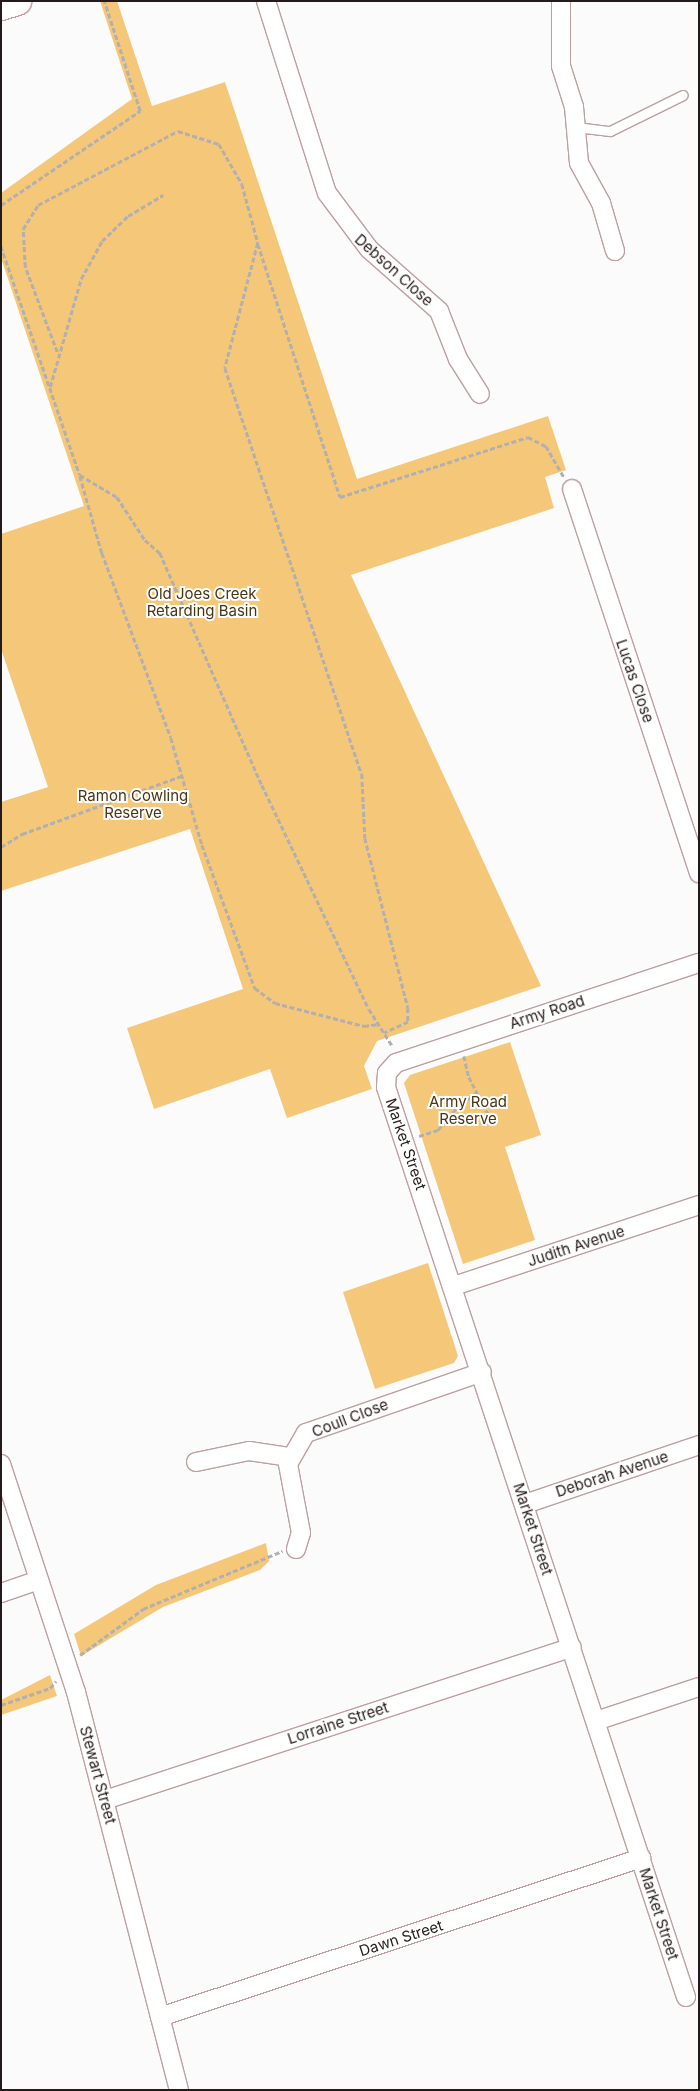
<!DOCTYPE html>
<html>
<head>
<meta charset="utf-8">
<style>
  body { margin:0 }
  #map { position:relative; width:700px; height:2091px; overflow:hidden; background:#fbfbfb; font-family:Inter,sans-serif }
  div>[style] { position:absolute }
  .green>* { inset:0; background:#f5c879 }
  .path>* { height:2.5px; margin-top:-1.25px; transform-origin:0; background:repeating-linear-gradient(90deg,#b2afaf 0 5px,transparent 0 7.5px) }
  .roads { filter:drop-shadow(1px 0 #bd9fa0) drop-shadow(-1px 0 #bd9fa0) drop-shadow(0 1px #bd9fa0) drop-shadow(0 -1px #bd9fa0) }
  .service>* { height:9px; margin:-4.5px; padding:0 4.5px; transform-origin:4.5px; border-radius:4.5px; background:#fff }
  .minor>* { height:18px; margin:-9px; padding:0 9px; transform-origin:9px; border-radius:9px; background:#fff }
  .primary>* { height:28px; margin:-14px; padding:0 14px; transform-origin:14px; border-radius:14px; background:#fff }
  span { translate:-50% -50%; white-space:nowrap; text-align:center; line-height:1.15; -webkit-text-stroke:4px #fff; paint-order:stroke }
  .street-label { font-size:15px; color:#251a1a }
  .park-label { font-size:15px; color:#483511 }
  .frame { position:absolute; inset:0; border:2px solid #251a1a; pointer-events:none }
</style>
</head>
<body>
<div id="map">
  <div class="green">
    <div style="clip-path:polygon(100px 1px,117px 1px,152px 106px,225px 82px,357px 479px,548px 416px,566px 470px,545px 477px,554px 508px,351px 575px,541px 986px,377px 1041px,364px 1066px,372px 1089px,287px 1118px,270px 1069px,154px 1109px,127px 1028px,243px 989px,190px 829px,1px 891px,1px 802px,48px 787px,1px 649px,1px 534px,84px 506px,1px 258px,1px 193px,132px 99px)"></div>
    <div style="clip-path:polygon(510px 1042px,541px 1135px,505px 1147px,535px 1240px,463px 1264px,404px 1083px,410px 1075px)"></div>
    <div style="clip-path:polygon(428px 1263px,458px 1356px,454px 1363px,375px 1389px,343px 1292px)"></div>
    <div style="clip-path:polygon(266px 1543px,269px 1561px,260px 1570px,163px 1607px,81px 1656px,74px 1634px,156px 1585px)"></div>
    <div style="clip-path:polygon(50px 1675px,57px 1696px,1px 1715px,1px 1700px)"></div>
  </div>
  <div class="path">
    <div style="left:1px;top:205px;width:168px;rotate:-34.1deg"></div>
    <div style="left:140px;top:111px;width:116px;rotate:-108.1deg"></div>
    <div style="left:258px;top:244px;width:266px;rotate:72deg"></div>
    <div style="left:340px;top:497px;width:197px;rotate:-17.7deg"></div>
    <div style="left:528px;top:437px;width:20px;rotate:27deg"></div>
    <div style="left:546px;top:446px;width:36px;rotate:60deg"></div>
    <div style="left:1px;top:246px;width:242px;rotate:71deg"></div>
    <div style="left:80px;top:475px;width:43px;rotate:30.7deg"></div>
    <div style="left:117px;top:497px;width:51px;rotate:56.9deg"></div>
    <div style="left:145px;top:540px;width:20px;rotate:41deg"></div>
    <div style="left:160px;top:553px;width:253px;rotate:66.3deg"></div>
    <div style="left:262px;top:785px;width:248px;rotate:64.5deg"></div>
    <div style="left:369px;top:1009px;width:45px;rotate:57.7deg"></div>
    <div style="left:57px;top:352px;width:91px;rotate:-110.6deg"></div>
    <div style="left:25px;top:267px;width:38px;rotate:-93deg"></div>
    <div style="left:23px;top:229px;width:28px;rotate:-58deg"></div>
    <div style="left:38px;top:205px;width:158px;rotate:-27.9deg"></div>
    <div style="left:178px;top:131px;width:43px;rotate:17.6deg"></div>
    <div style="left:219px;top:144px;width:46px;rotate:60.1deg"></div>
    <div style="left:242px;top:184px;width:61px;rotate:74.8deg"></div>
    <div style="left:258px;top:243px;width:129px;rotate:104.8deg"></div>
    <div style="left:225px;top:368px;width:428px;rotate:71.4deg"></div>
    <div style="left:362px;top:774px;width:64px;rotate:87.3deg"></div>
    <div style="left:365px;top:838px;width:175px;rotate:75.8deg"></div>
    <div style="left:408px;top:1008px;width:14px;rotate:90deg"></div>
    <div style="left:408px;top:1022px;width:26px;rotate:155deg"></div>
    <div style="left:50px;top:387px;width:112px;rotate:-74deg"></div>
    <div style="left:81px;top:279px;width:43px;rotate:-61.1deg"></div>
    <div style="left:102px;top:241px;width:36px;rotate:-44deg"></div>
    <div style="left:128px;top:216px;width:41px;rotate:-31deg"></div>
    <div style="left:80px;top:476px;width:80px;rotate:74.1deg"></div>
    <div style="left:102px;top:553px;width:197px;rotate:69.5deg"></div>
    <div style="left:171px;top:738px;width:111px;rotate:73.8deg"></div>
    <div style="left:202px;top:845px;width:153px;rotate:69.7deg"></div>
    <div style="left:255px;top:988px;width:25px;rotate:37deg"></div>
    <div style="left:275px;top:1003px;width:92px;rotate:14.5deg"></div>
    <div style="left:364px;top:1026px;width:15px;rotate:-8deg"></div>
    <div style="left:1px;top:847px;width:25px;rotate:-32deg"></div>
    <div style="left:22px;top:834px;width:169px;rotate:-20deg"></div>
    <div style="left:464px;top:1056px;width:22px;rotate:77deg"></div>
    <div style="left:469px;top:1077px;width:44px;rotate:62.9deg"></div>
    <div style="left:419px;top:1136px;width:20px;rotate:-18deg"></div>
    <div style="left:438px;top:1130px;width:35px;rotate:-50deg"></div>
    <div style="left:461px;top:1103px;width:19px;rotate:-32deg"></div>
    <div style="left:80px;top:1655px;width:78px;rotate:-36.1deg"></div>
    <div style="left:143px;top:1609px;width:151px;rotate:-22.6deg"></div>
    <div style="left:1px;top:1705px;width:52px;rotate:-19.1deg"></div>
    <div style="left:50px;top:1688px;width:9px;rotate:-49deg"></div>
  </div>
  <div class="roads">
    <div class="service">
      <div style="left:576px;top:127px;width:34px;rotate:7deg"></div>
      <div style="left:610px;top:131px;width:81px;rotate:-26.3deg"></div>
    </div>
    <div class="minor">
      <div style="left:266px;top:1px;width:201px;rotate:72.4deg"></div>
      <div style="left:327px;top:193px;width:70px;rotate:53.1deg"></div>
      <div style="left:369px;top:249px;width:94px;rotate:41.5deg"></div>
      <div style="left:439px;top:311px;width:52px;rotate:68.4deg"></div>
      <div style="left:458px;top:359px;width:41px;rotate:57.8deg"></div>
      <div style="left:561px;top:1px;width:65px;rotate:90deg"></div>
      <div style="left:561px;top:66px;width:43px;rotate:72.4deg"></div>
      <div style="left:574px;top:107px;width:56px;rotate:84.9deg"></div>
      <div style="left:579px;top:163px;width:46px;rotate:61.2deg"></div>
      <div style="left:601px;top:203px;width:50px;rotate:73.7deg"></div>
      <div style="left:572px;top:489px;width:405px;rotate:71.7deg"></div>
      <div style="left:454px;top:1286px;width:258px;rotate:-18.3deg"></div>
      <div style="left:196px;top:1462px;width:54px;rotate:-11.7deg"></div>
      <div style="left:249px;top:1451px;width:40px;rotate:8.5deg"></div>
      <div style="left:1px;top:1464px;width:240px;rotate:71.8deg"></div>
      <div style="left:76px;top:1692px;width:411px;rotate:75.5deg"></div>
      <div style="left:525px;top:1504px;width:184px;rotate:-18.7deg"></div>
      <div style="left:296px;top:1549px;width:17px;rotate:-73deg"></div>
      <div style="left:301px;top:1533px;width:70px;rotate:-100.7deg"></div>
      <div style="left:288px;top:1464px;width:36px;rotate:-60deg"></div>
      <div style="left:306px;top:1433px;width:186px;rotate:-19.1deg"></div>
      <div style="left:1px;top:1593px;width:40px;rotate:-18.9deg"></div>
      <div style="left:596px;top:1721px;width:108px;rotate:-18.3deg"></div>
      <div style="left:105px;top:1800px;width:491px;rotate:-18.1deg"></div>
      <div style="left:686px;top:1997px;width:958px;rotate:-108.25deg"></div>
      <div style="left:386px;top:1087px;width:14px;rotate:-86deg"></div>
      <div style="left:387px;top:1073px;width:13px;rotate:-48deg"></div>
      <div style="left:396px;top:1063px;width:319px;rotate:-18.3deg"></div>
      <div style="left:160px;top:2017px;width:507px;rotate:-18.29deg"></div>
    </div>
    <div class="primary">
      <div style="left:1px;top:6px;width:17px;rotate:-17deg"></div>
    </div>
  </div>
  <div class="street-label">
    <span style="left:394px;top:270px;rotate:42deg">Debson Close</span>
    <span style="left:635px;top:681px;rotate:71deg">Lucas Close</span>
    <span style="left:547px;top:1012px;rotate:-18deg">Army Road</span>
    <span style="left:406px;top:1144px;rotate:71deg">Market Street</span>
    <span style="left:576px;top:1246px;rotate:-18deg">Judith Avenue</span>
    <span style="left:350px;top:1418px;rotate:-21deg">Coull Close</span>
    <span style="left:612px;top:1474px;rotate:-18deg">Deborah Avenue</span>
    <span style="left:533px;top:1529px;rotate:72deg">Market Street</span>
    <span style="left:338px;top:1723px;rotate:-18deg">Lorraine Street</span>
    <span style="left:98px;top:1775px;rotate:75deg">Stewart Street</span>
    <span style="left:659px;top:1914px;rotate:72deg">Market Street</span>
    <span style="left:401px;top:1938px;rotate:-18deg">Dawn Street</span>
  </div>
  <div class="park-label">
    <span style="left:202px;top:602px">Old Joes Creek<br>Retarding Basin</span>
    <span style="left:133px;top:804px">Ramon Cowling<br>Reserve</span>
    <span style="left:468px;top:1110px">Army Road<br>Reserve</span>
  </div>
  <div class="frame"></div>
</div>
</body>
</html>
